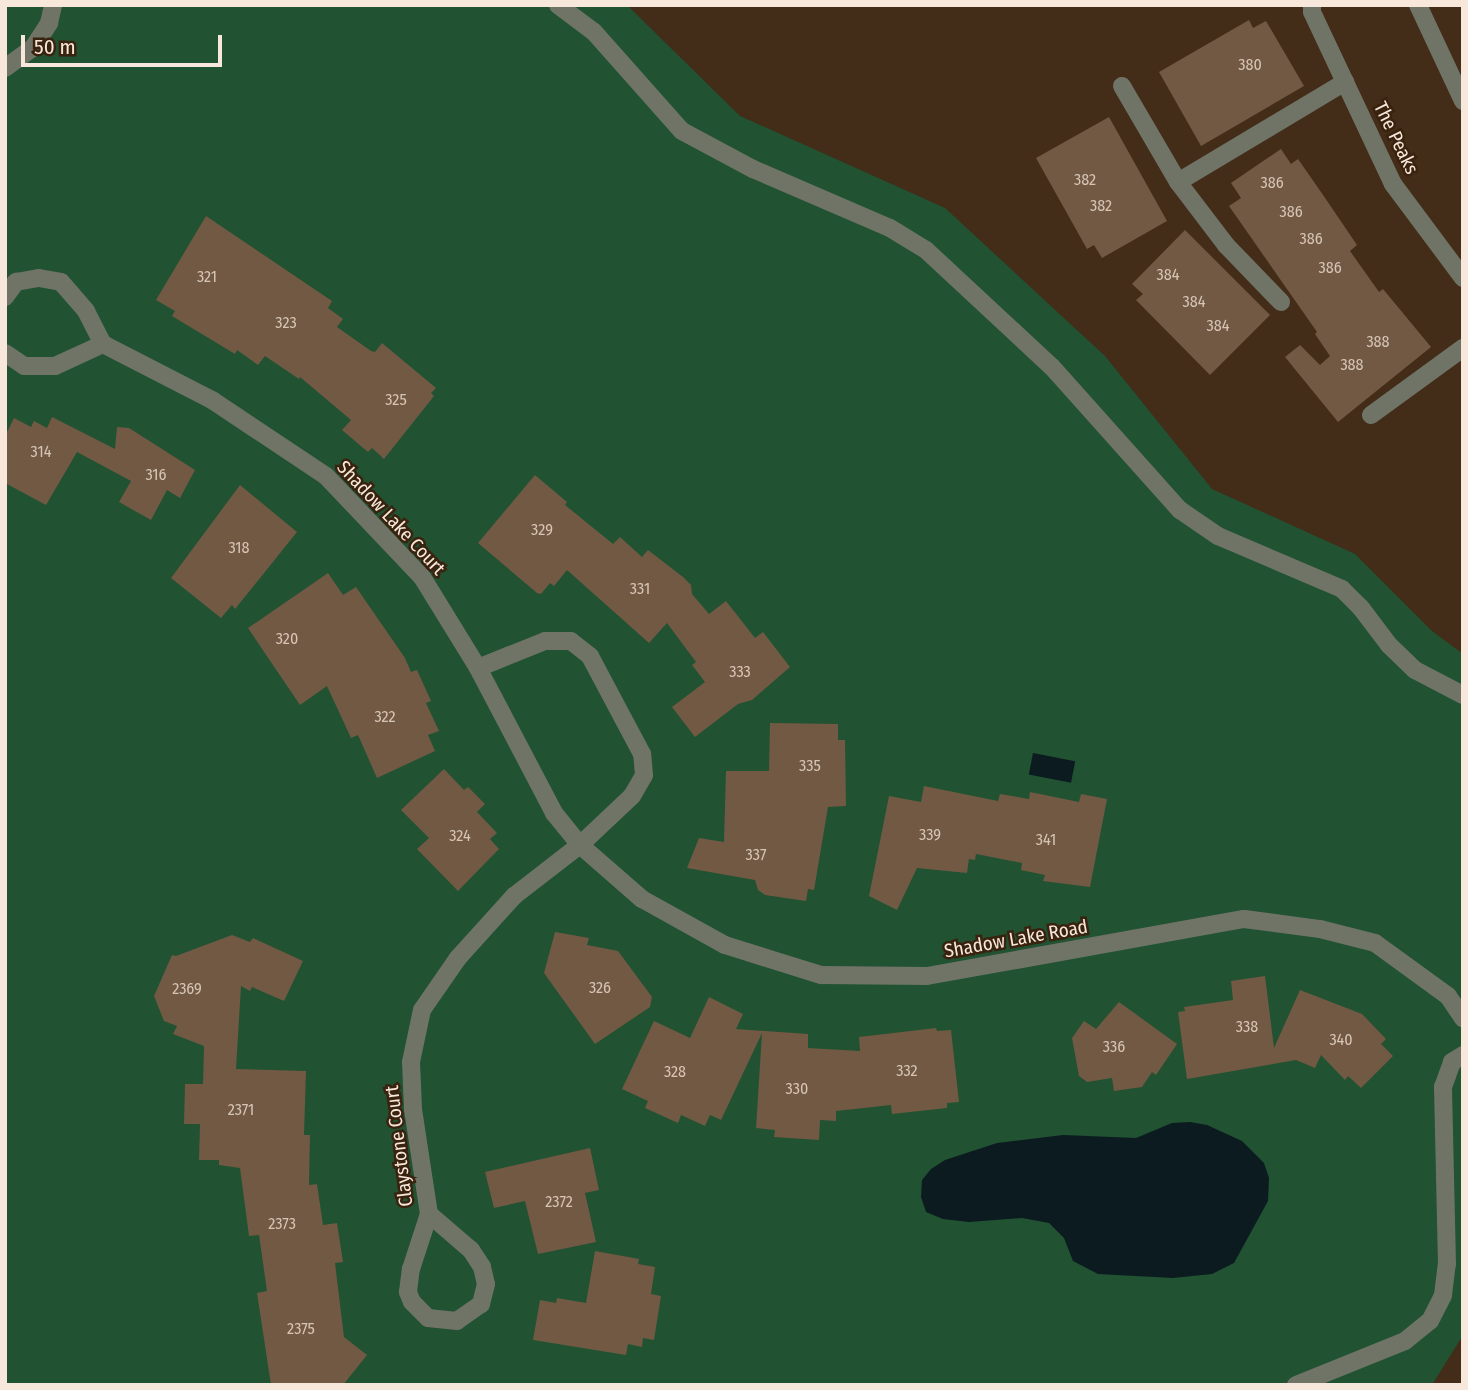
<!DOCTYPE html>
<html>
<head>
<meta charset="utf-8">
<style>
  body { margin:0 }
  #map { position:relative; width:1468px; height:1390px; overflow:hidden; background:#432c18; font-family:"Fira Sans Condensed",sans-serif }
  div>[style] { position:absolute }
  .green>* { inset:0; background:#215232 }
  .water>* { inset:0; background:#0c1b20; transform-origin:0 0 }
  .building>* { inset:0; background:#725943 }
  .minor>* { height:18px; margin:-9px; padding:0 9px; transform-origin:9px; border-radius:9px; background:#707466 }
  span { translate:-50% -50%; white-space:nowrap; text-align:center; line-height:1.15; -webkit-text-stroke:5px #39220e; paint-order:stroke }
  .number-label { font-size:16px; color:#d6c4b5 }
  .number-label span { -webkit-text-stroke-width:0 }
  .street-label { font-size:19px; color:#f7e8db }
  .frame { position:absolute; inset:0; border:7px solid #f7e8db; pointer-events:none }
  .scale { position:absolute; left:21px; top:35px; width:201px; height:32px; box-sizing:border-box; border:4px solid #f7e8db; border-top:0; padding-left:9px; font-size:21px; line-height:24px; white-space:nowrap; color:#f7e8db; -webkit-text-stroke:5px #39220e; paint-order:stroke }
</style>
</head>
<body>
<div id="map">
  <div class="green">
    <div style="clip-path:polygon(5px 5px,627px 5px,740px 116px,945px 208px,1105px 356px,1212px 489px,1355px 554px,1432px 631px,1463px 654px,1463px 1335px,1432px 1385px,5px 1385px)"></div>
  </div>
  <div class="water">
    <div style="left:1033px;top:753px;width:43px;height:22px;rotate:11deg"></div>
    <div style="clip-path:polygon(1190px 1122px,1207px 1125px,1242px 1141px,1264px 1163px,1269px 1178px,1268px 1201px,1234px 1263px,1212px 1274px,1173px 1278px,1098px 1274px,1073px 1261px,1064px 1238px,1049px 1223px,1022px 1218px,969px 1222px,943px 1219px,926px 1212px,921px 1197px,922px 1180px,931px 1169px,945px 1160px,997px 1143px,1063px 1135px,1136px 1138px,1172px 1123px)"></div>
  </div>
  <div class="building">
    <div style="clip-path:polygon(1249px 20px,1253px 28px,1266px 21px,1304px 86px,1201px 146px,1159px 72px)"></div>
    <div style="clip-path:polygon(1109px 117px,1167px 221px,1102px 258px,1094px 245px,1087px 249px,1036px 158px)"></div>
    <div style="clip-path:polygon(1281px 149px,1291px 164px,1298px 159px,1321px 192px,1357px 245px,1350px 251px,1379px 292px,1383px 289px,1431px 347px,1338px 422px,1285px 357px,1300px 345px,1320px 365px,1330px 356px,1315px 334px,1317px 332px,1229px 206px,1241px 198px,1231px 183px)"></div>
    <div style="clip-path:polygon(206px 216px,332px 301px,328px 308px,343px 319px,337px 327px,371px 351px,375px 352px,382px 343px,436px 388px,431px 393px,434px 396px,384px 459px,372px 448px,368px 452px,342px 430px,351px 420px,300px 377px,299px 379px,265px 356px,258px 365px,237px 350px,235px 354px,172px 316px,175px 311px,156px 300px)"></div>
    <div style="clip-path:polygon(1185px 230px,1270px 315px,1210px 375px,1136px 300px,1143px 294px,1132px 284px)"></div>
    <div style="clip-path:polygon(52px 417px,115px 449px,117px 427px,129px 428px,195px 470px,180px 498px,167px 490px,151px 520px,119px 502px,131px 481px,77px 452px,46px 505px,5px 483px,5px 436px,14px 418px,31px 427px,34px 421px,47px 428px)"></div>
    <div style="clip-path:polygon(535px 475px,567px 502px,565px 505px,613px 544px,620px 537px,642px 557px,648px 550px,683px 577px,691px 585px,692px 594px,709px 614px,726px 601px,755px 638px,763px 632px,790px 667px,752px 700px,738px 704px,695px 737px,672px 707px,705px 682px,692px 665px,696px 662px,667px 623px,649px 643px,567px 570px,554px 586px,550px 583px,541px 594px,537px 593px,478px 543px)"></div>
    <div style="clip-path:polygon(240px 485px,297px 532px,235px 609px,232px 605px,221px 618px,171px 578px)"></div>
    <div style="clip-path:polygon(328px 573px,343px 595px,356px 587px,405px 658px,411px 672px,417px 670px,431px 701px,426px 703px,439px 731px,428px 735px,435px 751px,377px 778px,358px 735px,351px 738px,327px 686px,300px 705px,248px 628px)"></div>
    <div style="clip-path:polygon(770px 723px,838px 724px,838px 740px,845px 740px,846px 806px,828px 807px,814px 890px,808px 889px,806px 901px,765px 895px,758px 890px,755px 880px,687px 868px,699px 838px,724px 842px,726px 771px,769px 771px)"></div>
    <div style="clip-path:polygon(444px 769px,464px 790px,468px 787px,485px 804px,477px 812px,497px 833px,490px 839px,499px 849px,458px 891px,417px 849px,429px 838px,401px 810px)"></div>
    <div style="clip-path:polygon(924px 786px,998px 801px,1000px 794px,1029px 799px,1030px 792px,1079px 802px,1081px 794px,1107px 799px,1090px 887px,1043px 881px,1045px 875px,1021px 870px,1022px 863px,976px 854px,975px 860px,969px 859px,967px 873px,917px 868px,897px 910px,869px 896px,889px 796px,921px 802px)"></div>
    <div style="clip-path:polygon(555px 932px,589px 938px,587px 945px,618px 951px,652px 997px,650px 1007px,595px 1044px,544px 973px)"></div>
    <div style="clip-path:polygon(232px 935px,250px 942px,253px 938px,303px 961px,284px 1001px,252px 987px,250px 991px,241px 986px,236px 1069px,306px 1071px,304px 1135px,310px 1135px,309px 1185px,317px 1184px,323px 1225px,337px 1223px,343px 1262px,335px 1263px,344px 1337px,367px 1355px,343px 1385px,271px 1385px,257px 1293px,267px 1291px,259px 1235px,249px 1236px,240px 1168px,219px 1165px,219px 1160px,199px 1160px,200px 1124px,184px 1124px,185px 1084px,203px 1084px,204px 1046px,173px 1034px,177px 1026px,164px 1021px,154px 996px,172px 955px,176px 956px)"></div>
    <div style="clip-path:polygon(1265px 976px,1274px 1048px,1300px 990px,1362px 1014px,1386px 1039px,1381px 1044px,1393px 1056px,1361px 1088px,1348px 1076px,1345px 1080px,1321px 1055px,1315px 1068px,1296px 1060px,1187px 1079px,1178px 1012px,1185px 1011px,1184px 1007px,1233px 1000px,1231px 981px)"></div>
    <div style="clip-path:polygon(709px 997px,743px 1014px,736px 1029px,808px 1034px,808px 1048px,860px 1051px,859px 1037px,936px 1028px,937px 1031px,951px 1030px,959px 1102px,947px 1103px,947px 1108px,892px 1114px,891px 1105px,836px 1111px,836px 1121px,820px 1120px,819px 1140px,774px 1137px,775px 1130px,756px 1128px,762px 1033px,721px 1120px,710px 1115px,705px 1126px,681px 1115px,678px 1123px,645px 1108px,648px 1101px,622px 1089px,654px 1021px,690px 1038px)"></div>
    <div style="clip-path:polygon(1119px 1002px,1177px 1044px,1156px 1075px,1152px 1072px,1142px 1087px,1114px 1091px,1112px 1078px,1087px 1082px,1079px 1076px,1072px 1038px,1084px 1021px,1096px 1029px)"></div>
    <div style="clip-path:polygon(590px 1148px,599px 1190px,585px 1193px,596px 1242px,538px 1254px,525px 1201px,494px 1208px,485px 1172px)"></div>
    <div style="clip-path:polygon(595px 1251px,639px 1259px,638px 1264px,655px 1267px,651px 1294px,661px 1296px,654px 1340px,643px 1338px,642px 1347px,628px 1344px,626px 1355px,533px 1340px,540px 1300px,556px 1303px,557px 1298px,586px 1303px)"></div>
  </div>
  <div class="minor">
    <div style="left:558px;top:5px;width:45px;rotate:36.9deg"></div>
    <div style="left:594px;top:32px;width:132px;rotate:48.4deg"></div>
    <div style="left:682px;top:131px;width:81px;rotate:28.2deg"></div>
    <div style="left:753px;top:169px;width:149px;rotate:23.3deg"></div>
    <div style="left:890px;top:228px;width:42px;rotate:31.4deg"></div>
    <div style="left:926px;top:250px;width:172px;rotate:42.9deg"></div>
    <div style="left:1052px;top:367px;width:192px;rotate:48.2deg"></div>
    <div style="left:1180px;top:510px;width:46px;rotate:34.4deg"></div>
    <div style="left:1218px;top:536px;width:135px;rotate:23.1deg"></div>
    <div style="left:1342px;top:589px;width:27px;rotate:45deg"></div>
    <div style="left:1361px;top:608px;width:46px;rotate:52.9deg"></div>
    <div style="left:1389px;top:645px;width:36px;rotate:44deg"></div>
    <div style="left:1415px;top:670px;width:54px;rotate:27.5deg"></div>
    <div style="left:1312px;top:5px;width:7px;rotate:90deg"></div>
    <div style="left:1312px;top:12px;width:190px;rotate:64.8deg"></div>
    <div style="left:1393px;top:184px;width:117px;rotate:53.3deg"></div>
    <div style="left:1418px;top:5px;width:106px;rotate:64.9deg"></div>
    <div style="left:5px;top:68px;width:34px;rotate:-36deg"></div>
    <div style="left:33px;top:48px;width:30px;rotate:-57deg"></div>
    <div style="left:49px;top:23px;width:18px;rotate:-77deg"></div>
    <div style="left:1122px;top:86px;width:111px;rotate:59.7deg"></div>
    <div style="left:5px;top:297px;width:19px;rotate:-54deg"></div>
    <div style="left:16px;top:282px;width:23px;rotate:-10deg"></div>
    <div style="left:39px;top:278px;width:22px;rotate:10deg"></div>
    <div style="left:61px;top:282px;width:38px;rotate:49deg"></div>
    <div style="left:86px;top:311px;width:37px;rotate:63deg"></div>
    <div style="left:103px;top:344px;width:123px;rotate:27.2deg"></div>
    <div style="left:212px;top:400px;width:137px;rotate:33.7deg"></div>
    <div style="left:326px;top:476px;width:139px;rotate:46.5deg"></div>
    <div style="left:422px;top:577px;width:107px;rotate:58.4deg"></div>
    <div style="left:478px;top:668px;width:164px;rotate:62.3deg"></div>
    <div style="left:554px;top:813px;width:41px;rotate:50.9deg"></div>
    <div style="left:580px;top:845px;width:82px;rotate:41.1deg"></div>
    <div style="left:642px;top:899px;width:95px;rotate:29deg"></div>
    <div style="left:725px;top:945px;width:101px;rotate:17.4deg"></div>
    <div style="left:821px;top:975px;width:106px;rotate:0.5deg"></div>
    <div style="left:927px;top:976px;width:322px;rotate:-10.2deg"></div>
    <div style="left:1244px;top:919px;width:77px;rotate:7.5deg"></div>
    <div style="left:1320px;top:929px;width:57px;rotate:14.3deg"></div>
    <div style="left:1375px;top:943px;width:90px;rotate:36deg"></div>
    <div style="left:1448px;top:996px;width:27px;rotate:56deg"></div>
    <div style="left:1281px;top:302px;width:79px;rotate:-134deg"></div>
    <div style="left:1226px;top:245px;width:79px;rotate:-127.3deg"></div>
    <div style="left:1178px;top:182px;width:195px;rotate:-30.9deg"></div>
    <div style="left:5px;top:353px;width:23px;rotate:34deg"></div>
    <div style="left:24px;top:366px;width:31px"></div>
    <div style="left:55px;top:366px;width:53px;rotate:-24.6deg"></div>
    <div style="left:1371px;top:415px;width:114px;rotate:-36.1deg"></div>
    <div style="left:429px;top:1214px;width:55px;rotate:40.6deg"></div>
    <div style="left:471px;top:1250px;width:20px;rotate:57deg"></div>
    <div style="left:482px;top:1267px;width:17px;rotate:77deg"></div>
    <div style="left:486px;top:1284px;width:21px;rotate:104deg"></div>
    <div style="left:481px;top:1304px;width:29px;rotate:145deg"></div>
    <div style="left:457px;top:1321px;width:29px;rotate:-174deg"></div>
    <div style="left:428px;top:1318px;width:23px;rotate:-135deg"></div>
    <div style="left:412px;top:1302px;width:11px;rotate:-112deg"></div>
    <div style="left:408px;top:1292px;width:23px;rotate:-83deg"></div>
    <div style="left:411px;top:1269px;width:58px;rotate:-71.9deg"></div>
    <div style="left:429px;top:1214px;width:106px;rotate:-98.7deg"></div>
    <div style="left:413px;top:1109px;width:47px;rotate:-92.4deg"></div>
    <div style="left:411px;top:1062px;width:53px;rotate:-78.1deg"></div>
    <div style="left:422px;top:1010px;width:63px;rotate:-55.3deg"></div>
    <div style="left:458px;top:958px;width:84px;rotate:-47.9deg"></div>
    <div style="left:514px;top:896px;width:83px;rotate:-37.7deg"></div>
    <div style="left:580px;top:845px;width:71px;rotate:-43.3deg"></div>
    <div style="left:632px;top:796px;width:24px;rotate:-60deg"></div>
    <div style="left:644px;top:775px;width:21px;rotate:-95deg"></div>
    <div style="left:642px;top:754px;width:111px;rotate:-118deg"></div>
    <div style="left:590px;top:656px;width:24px;rotate:-142deg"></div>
    <div style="left:571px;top:641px;width:26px;rotate:180deg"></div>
    <div style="left:545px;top:641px;width:72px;rotate:158.1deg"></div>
    <div style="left:1296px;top:1385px;width:118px;rotate:-22deg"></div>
    <div style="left:1405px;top:1341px;width:32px;rotate:-39deg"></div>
    <div style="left:1430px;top:1321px;width:29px;rotate:-63deg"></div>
    <div style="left:1443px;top:1295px;width:31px;rotate:-83deg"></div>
    <div style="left:1447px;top:1264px;width:177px;rotate:-91.3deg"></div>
    <div style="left:1443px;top:1087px;width:27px;rotate:-70deg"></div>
    <div style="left:1452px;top:1062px;width:13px;rotate:-32deg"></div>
  </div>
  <div class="number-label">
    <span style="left:1250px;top:65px">380</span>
    <span style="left:1085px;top:180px">382</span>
    <span style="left:1272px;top:183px">386</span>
    <span style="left:1101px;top:206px">382</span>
    <span style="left:1291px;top:212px">386</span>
    <span style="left:1311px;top:239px">386</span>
    <span style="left:1330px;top:268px">386</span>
    <span style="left:1168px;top:275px">384</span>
    <span style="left:207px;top:277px">321</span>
    <span style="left:1194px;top:302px">384</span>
    <span style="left:286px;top:323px">323</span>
    <span style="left:1218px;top:326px">384</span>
    <span style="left:1378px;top:342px">388</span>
    <span style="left:1352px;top:365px">388</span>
    <span style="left:396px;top:400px">325</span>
    <span style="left:41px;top:452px">314</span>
    <span style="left:156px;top:475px">316</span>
    <span style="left:542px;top:530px">329</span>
    <span style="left:239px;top:548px">318</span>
    <span style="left:640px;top:589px">331</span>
    <span style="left:287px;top:639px">320</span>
    <span style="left:740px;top:672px">333</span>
    <span style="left:385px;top:717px">322</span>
    <span style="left:810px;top:766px">335</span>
    <span style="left:930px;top:835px">339</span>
    <span style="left:460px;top:836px">324</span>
    <span style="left:1046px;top:840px">341</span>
    <span style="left:756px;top:855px">337</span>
    <span style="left:600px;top:988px">326</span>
    <span style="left:187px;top:989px">2369</span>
    <span style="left:1247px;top:1027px">338</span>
    <span style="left:1341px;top:1040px">340</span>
    <span style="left:1114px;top:1047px">336</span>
    <span style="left:907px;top:1071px">332</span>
    <span style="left:675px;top:1072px">328</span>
    <span style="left:797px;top:1089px">330</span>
    <span style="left:241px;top:1110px">2371</span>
    <span style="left:559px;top:1202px">2372</span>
    <span style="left:282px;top:1224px">2373</span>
    <span style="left:301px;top:1329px">2375</span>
  </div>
  <div class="street-label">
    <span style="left:1396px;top:138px;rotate:64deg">The Peaks</span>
    <span style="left:391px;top:518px;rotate:47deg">Shadow Lake Court</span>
    <span style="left:1016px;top:939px;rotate:-10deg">Shadow Lake Road</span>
    <span style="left:399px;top:1146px;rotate:-97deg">Claystone Court</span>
  </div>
  <div class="frame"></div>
  <div class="scale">50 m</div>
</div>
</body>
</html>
